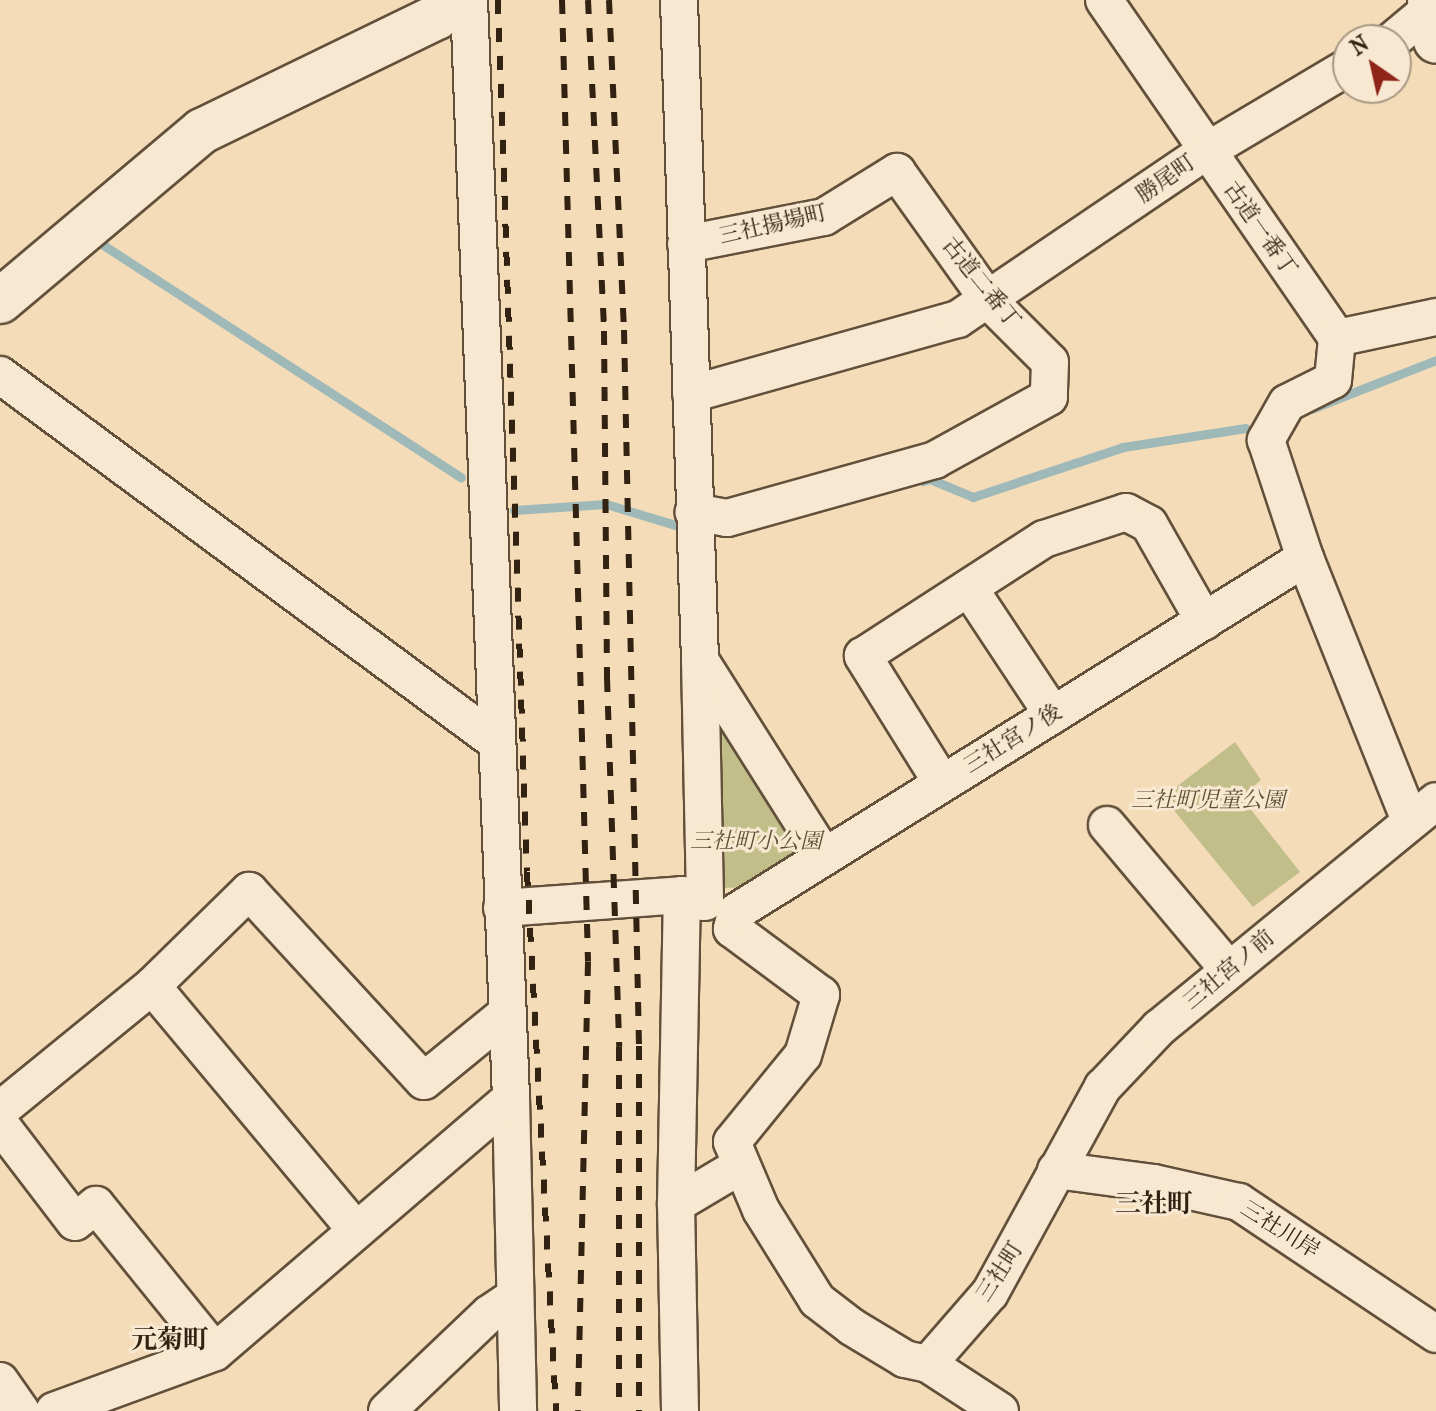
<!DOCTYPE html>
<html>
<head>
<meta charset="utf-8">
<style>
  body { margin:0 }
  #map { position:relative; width:1436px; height:1411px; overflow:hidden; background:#f4dcb8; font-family:"IM FELL French Canon","Noto Serif JP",serif }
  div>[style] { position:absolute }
  .green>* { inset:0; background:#c2be8a }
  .stream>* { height:9px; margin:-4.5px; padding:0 4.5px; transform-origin:4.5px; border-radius:4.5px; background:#9fb9b8 }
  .roads { filter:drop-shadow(2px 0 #62503b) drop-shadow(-2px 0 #62503b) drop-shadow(0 2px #62503b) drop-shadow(0 -2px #62503b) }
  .minor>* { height:36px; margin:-18px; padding:0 18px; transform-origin:18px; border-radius:18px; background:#f8e8d1 }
  .secondary>* { height:44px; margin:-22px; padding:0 22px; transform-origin:22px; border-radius:22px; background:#f8e8d1 }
  .rail>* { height:6px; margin-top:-3px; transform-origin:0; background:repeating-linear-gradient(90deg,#312211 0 14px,transparent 0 28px) }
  span { translate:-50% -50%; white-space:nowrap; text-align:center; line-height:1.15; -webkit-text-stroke:6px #f8e8d1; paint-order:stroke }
  .street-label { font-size:22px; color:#312211 }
  .park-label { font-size:22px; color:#5c5135; font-style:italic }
  .quarter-label { font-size:26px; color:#312211; font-weight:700 }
  .north { position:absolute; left:1332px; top:24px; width:80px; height:80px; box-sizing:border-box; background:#f8e8d1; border:2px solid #a89984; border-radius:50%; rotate:326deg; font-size:22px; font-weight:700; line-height:32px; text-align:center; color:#312211 }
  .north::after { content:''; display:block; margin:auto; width:28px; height:36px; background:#8f2418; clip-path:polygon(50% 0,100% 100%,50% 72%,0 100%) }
</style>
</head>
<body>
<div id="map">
  <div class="green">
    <div style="clip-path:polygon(728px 731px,800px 846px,799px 861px,762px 887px,723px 888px,714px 737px)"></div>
    <div style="clip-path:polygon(1235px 742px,1261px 780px,1241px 797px,1300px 872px,1253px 907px,1163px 797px)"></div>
  </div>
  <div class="stream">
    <div style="left:91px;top:246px;width:8px;rotate:-40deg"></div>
    <div style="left:97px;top:241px;width:434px;rotate:33deg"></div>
    <div style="left:1311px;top:409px;width:134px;rotate:-21.4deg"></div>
    <div style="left:923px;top:481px;width:7px;rotate:-16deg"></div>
    <div style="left:930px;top:479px;width:47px;rotate:22.7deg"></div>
    <div style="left:973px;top:497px;width:158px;rotate:-18.4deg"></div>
    <div style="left:1123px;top:447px;width:124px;rotate:-8.8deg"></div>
    <div style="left:514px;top:510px;width:92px;rotate:-3.7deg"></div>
    <div style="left:606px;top:504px;width:72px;rotate:16.9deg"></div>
  </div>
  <div class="roads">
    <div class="minor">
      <div style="left:469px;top:0;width:1099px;rotate:87.81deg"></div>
      <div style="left:511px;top:1098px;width:313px;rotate:88.7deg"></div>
      <div style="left:679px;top:0;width:660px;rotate:88.18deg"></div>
      <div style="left:700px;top:660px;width:232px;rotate:57.7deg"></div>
      <div style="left:1104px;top:0;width:411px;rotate:55.4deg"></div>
      <div style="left:1393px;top:40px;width:56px;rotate:-39.9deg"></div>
      <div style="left:686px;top:244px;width:141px;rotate:-11.1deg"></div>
      <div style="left:824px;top:217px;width:86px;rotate:-31.7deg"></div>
      <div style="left:897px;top:172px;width:158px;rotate:54.5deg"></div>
      <div style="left:989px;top:301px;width:86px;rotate:45deg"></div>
      <div style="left:1050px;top:362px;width:35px;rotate:92deg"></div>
      <div style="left:1049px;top:397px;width:130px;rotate:151.1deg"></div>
      <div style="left:935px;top:460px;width:216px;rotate:164.4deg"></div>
      <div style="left:727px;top:518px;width:34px;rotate:-170deg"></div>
      <div style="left:1337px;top:338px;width:42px;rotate:95.4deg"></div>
      <div style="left:1333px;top:380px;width:51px;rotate:153.4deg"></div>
      <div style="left:1287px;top:403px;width:43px;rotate:119.6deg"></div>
      <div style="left:1266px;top:440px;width:124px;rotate:71.7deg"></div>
      <div style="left:1305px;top:558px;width:283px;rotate:68.2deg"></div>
      <div style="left:1337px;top:338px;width:101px;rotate:-12deg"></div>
      <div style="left:0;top:375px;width:616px;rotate:36.48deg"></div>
      <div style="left:691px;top:394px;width:277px;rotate:-15.7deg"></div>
      <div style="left:958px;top:319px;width:298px;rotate:-34.1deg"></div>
      <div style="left:1205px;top:152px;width:166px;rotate:-30.7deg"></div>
      <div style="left:969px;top:588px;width:152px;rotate:56.5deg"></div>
      <div style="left:700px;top:660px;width:242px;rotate:88.8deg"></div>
      <div style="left:942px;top:783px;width:150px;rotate:-121.9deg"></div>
      <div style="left:863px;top:656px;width:216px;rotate:-32.9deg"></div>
      <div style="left:1044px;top:539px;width:86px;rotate:-18.2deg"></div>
      <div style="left:1126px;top:512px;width:26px;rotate:28deg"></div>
      <div style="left:1149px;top:524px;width:112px;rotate:60.4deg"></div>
      <div style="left:1107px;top:825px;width:189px;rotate:49.9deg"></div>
      <div style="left:502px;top:908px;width:180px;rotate:-4.1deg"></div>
      <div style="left:682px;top:895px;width:22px;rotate:18deg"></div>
      <div style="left:152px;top:986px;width:136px;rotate:-44.4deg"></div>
      <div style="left:249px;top:891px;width:258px;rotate:47.4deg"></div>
      <div style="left:424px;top:1081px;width:107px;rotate:-39.3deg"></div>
      <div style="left:0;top:1110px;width:196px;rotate:-39.2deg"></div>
      <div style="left:152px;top:986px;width:318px;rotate:50.1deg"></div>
      <div style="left:0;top:1124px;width:123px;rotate:52.6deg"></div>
      <div style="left:75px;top:1222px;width:27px;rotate:-39deg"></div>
      <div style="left:96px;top:1205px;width:189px;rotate:51deg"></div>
      <div style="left:1056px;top:1170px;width:99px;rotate:7.6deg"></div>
      <div style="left:1154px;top:1183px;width:87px;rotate:12.6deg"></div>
      <div style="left:1239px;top:1202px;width:237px;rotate:33.8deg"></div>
      <div style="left:676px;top:1204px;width:74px;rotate:-30.7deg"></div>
      <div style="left:928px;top:1364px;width:94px;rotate:-48.9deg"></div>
      <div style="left:990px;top:1293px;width:235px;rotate:-61.3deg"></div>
      <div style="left:1103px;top:1087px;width:81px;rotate:-46.5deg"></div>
      <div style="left:1159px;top:1028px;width:358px;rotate:-39.3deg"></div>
      <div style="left:0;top:1381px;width:37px;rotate:55deg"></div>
      <div style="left:54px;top:1411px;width:171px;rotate:-20.1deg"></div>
      <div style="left:215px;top:1352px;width:390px;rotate:-40.6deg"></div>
      <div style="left:387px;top:1411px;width:141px;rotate:-43.6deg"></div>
      <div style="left:489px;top:1314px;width:30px;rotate:-34deg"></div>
      <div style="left:680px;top:1411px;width:207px;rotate:-91.1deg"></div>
      <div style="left:676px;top:1204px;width:309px;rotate:-88.9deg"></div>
      <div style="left:1000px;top:1411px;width:86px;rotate:-146.9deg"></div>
      <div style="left:928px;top:1364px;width:24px;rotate:-168deg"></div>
      <div style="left:905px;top:1359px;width:62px;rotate:-148.9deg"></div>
      <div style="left:852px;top:1327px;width:44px;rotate:-142.4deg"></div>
      <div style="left:817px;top:1300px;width:106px;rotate:-121.9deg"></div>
      <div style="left:761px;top:1210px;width:74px;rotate:-113.1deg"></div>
      <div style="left:732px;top:1142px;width:112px;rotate:-50.8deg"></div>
      <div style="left:803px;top:1055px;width:63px;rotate:-73.3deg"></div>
      <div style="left:821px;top:995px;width:111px;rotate:-143.4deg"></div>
      <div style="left:732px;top:929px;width:17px;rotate:-77deg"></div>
      <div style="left:736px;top:912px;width:670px;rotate:-31.89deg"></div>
    </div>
    <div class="secondary">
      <div style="left:1430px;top:0;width:41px;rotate:81.7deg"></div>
      <div style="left:0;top:301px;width:264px;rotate:-40.1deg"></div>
      <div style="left:202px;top:131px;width:261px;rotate:-25.9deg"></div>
      <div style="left:437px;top:17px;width:20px;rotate:-57deg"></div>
    </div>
  </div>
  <div class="rail">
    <div style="left:498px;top:0;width:872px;rotate:88.1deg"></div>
    <div style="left:527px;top:872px;width:540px;rotate:86.92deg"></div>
    <div style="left:562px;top:0;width:962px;rotate:88.45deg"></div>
    <div style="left:588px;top:962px;width:449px;rotate:91.3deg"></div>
    <div style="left:588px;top:0;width:331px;rotate:87.2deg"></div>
    <div style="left:604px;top:331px;width:347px;rotate:89.5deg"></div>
    <div style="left:607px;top:678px;width:369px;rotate:88.1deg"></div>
    <div style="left:619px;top:1047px;width:364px;rotate:90deg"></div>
    <div style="left:609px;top:0;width:330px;rotate:87.4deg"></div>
    <div style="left:624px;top:330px;width:716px;rotate:88.8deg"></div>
    <div style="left:639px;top:1046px;width:365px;rotate:90deg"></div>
  </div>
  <div class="street-label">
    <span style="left:1166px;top:179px;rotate:-35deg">勝尾町</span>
    <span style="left:773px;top:225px;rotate:-13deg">三社揚場町</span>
    <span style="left:1260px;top:229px;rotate:55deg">古道一番丁</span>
    <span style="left:981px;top:283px;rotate:51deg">古道二番丁</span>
    <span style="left:1013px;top:739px;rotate:-32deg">三社宮ノ後</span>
    <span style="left:1229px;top:970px;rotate:-40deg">三社宮ノ前</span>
    <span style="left:1280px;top:1230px;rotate:32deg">三社川岸</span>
    <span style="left:1000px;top:1272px;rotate:-57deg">三社町</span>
  </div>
  <div class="park-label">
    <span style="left:1208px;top:801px">三社町児童公園</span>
    <span style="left:756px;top:842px">三社町小公園</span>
  </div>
  <div class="quarter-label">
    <span style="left:1154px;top:1204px">三社町</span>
    <span style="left:170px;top:1340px">元菊町</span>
  </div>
  <div class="north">N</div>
</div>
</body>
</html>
